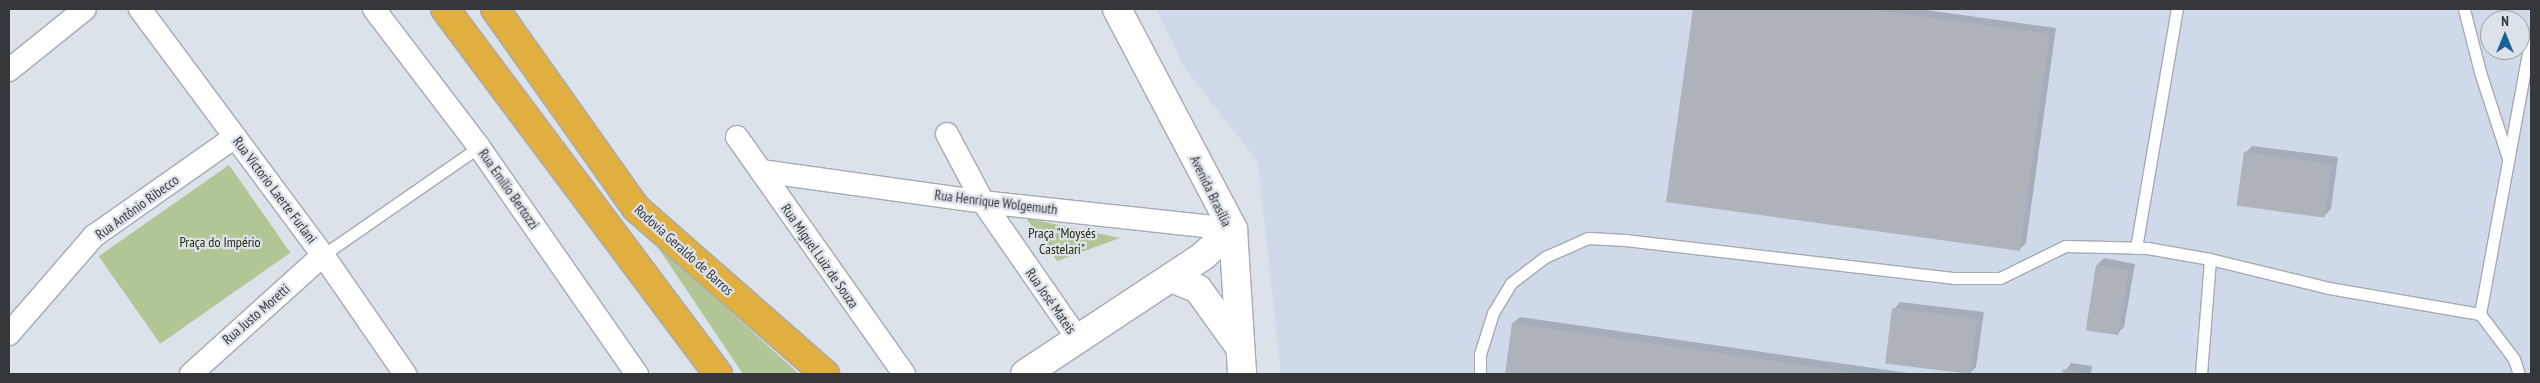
<!DOCTYPE html>
<html>
<head>
<meta charset="utf-8">
<style>
  body { margin:0 }
  #map { position:relative; width:2540px; height:383px; overflow:hidden; background:#dce2ea; font-family:"PT Sans Narrow",sans-serif }
  div>[style] { position:absolute }
  .built>* { inset:0; background:#d0d9e9 }
  .green>* { inset:0; background:#b2c594; transform-origin:0 0 }
  .shadow>* { inset:0; background:#0003 }
  .building>* { inset:0; background:#aeb3bb; transform-origin:0 0 }
  .roads { filter:drop-shadow(1px 0 #a5aab3) drop-shadow(-1px 0 #a5aab3) drop-shadow(0 1px #a5aab3) drop-shadow(0 -1px #a5aab3) }
  .lane>* { height:11px; margin:-5.5px; padding:0 5.5px; transform-origin:5.5px; border-radius:5.5px; background:#fff }
  .street>* { height:22px; margin:-11px; padding:0 11px; transform-origin:11px; border-radius:11px; background:#fff }
  .secondary>* { height:28px; margin:-14px; padding:0 14px; transform-origin:14px; border-radius:14px; background:#fff }
  .highway>* { height:28px; margin:-14px; padding:0 14px; transform-origin:14px; border-radius:14px; background:#e1ae40 }
  span { translate:-50% -50%; white-space:nowrap; text-align:center; line-height:1.15; -webkit-text-stroke:4.5px #dce2ea; paint-order:stroke }
  .street-label { font-size:14px; color:#35373a }
  .park-label { font-size:14px; color:#242f10 }
  .frame { position:absolute; inset:0; border:10px solid #35373a; pointer-events:none }
  .north { position:absolute; left:2480px; top:10px; width:50px; height:50px; box-sizing:border-box; background:#dce2ea; border:1px solid #999ea4; border-radius:50%; rotate:0deg; font-size:14px; font-weight:700; line-height:20px; text-align:center; color:#35373a }
  .north::after { content:''; display:block; margin:auto; width:18px; height:22px; background:#1b6195; clip-path:polygon(50% 0,100% 100%,50% 72%,0 100%) }
</style>
</head>
<body>
<div id="map">
  <div class="built">
    <div style="clip-path:polygon(evenodd,1156px 9px,2531px 9px,2531px 374px,1281px 374px,1258px 162px,1184px 67px,1156px 9px,2490px 20px,2520px 20px,2520px 50px,2490px 50px,2490px 20px)"></div>
  </div>
  <div class="green">
    <div style="left:229px;top:165px;width:107px;height:159px;rotate:55deg"></div>
    <div style="clip-path:polygon(1026px 218px,1120px 238px,1057px 261px)"></div>
    <div style="clip-path:polygon(655px 243px,799px 374px,743px 374px)"></div>
  </div>
  <div class="shadow">
    <div style="clip-path:polygon(1694px 9px,1919px 9px,2056px 28px,2026px 243px,2019px 250px,1667px 200px)"></div>
    <div style="clip-path:polygon(2252px 146px,2338px 157px,2331px 209px,2324px 216px,2245px 153px)"></div>
    <div style="clip-path:polygon(2104px 258px,2135px 264px,2124px 327px,2117px 334px,2097px 265px)"></div>
    <div style="clip-path:polygon(1900px 302px,1984px 312px,1976px 367px,1969px 374px,1894px 309px)"></div>
    <div style="clip-path:polygon(1520px 317px,1915px 374px,1506px 374px,1513px 323px)"></div>
    <div style="clip-path:polygon(2071px 363px,2092px 366px,2091px 374px,2063px 374px)"></div>
  </div>
  <div class="building">
    <div style="clip-path:polygon(1693px 9px,1865px 9px,2050px 34px,2020px 251px,1666px 202px)"></div>
    <div style="left:2244px;top:152px;width:89px;height:54px;rotate:8deg"></div>
    <div style="left:2096px;top:265px;width:33px;height:66px;rotate:9deg"></div>
    <div style="left:1892px;top:308px;width:86px;height:56px;rotate:7deg"></div>
    <div style="clip-path:polygon(1512px 323px,1856px 373px,1856px 374px,1505px 374px)"></div>
    <div style="clip-path:polygon(2063px 369px,2086px 373px,2086px 374px,2062px 374px)"></div>
  </div>
  <div class="roads">
    <div class="lane">
      <div style="left:2464px;top:9px;width:65px;rotate:75.7deg"></div>
      <div style="left:2480px;top:72px;width:90px;rotate:72deg"></div>
      <div style="left:2136px;top:248px;width:242px;rotate:-80.3deg"></div>
      <div style="left:323px;top:255px;width:190px;rotate:-34.7deg"></div>
      <div style="left:2480px;top:314px;width:283px;rotate:-79.6deg"></div>
      <div style="left:1480px;top:374px;width:20px;rotate:-90deg"></div>
      <div style="left:1480px;top:354px;width:43px;rotate:-72.4deg"></div>
      <div style="left:1493px;top:313px;width:35px;rotate:-59deg"></div>
      <div style="left:1511px;top:283px;width:43px;rotate:-37.4deg"></div>
      <div style="left:1545px;top:257px;width:47px;rotate:-23.8deg"></div>
      <div style="left:1588px;top:238px;width:37px;rotate:3deg"></div>
      <div style="left:1625px;top:240px;width:332px;rotate:6.6deg"></div>
      <div style="left:1955px;top:278px;width:45px"></div>
      <div style="left:2000px;top:278px;width:72px;rotate:-26.2deg"></div>
      <div style="left:2065px;top:246px;width:82px;rotate:1.4deg"></div>
      <div style="left:2147px;top:248px;width:64px;rotate:9.9deg"></div>
      <div style="left:2201px;top:374px;width:115px;rotate:-85.5deg"></div>
      <div style="left:2210px;top:259px;width:122px;rotate:13.7deg"></div>
      <div style="left:2329px;top:288px;width:153px;rotate:9.8deg"></div>
      <div style="left:2480px;top:314px;width:56px;rotate:52.9deg"></div>
      <div style="left:2514px;top:359px;width:16px;rotate:72deg"></div>
    </div>
    <div class="street">
      <div style="left:140px;top:9px;width:307px;rotate:53.4deg"></div>
      <div style="left:323px;top:255px;width:145px;rotate:55.4deg"></div>
      <div style="left:374px;top:9px;width:173px;rotate:52.7deg"></div>
      <div style="left:479px;top:147px;width:277px;rotate:55.2deg"></div>
      <div style="left:9px;top:70px;width:97px;rotate:-38.8deg"></div>
      <div style="left:947px;top:134px;width:77px;rotate:62.1deg"></div>
      <div style="left:983px;top:202px;width:167px;rotate:55.3deg"></div>
      <div style="left:737px;top:137px;width:290px;rotate:54.8deg"></div>
      <div style="left:761px;top:171px;width:224px;rotate:7.9deg"></div>
      <div style="left:983px;top:202px;width:251px;rotate:6.2deg"></div>
      <div style="left:9px;top:334px;width:130px;rotate:-49.1deg"></div>
      <div style="left:94px;top:236px;width:172px;rotate:-35.1deg"></div>
      <div style="left:191px;top:374px;width:178px;rotate:-42deg"></div>
    </div>
    <div class="secondary">
      <div style="left:1117px;top:9px;width:249px;rotate:62.2deg"></div>
      <div style="left:1233px;top:229px;width:145px;rotate:86.4deg"></div>
      <div style="left:1171px;top:278px;width:29px;rotate:22deg"></div>
      <div style="left:1198px;top:289px;width:70px;rotate:54.3deg"></div>
      <div style="left:1025px;top:374px;width:214px;rotate:-33.5deg"></div>
      <div style="left:1203px;top:256px;width:40px;rotate:-42deg"></div>
    </div>
    <div class="highway">
      <div style="left:445px;top:9px;width:456px;rotate:53.2deg"></div>
      <div style="left:495px;top:9px;width:244px;rotate:54.7deg"></div>
      <div style="left:636px;top:208px;width:252px;rotate:41.3deg"></div>
    </div>
  </div>
  <div class="street-label">
    <span style="left:509px;top:189px;rotate:55deg">Rua Emílio Bertozzi</span>
    <span style="left:275px;top:190px;rotate:53deg">Rua Victorio Laerte Furlani</span>
    <span style="left:1211px;top:191px;rotate:64deg">Avenida Brasília</span>
    <span style="left:996px;top:202px;rotate:7deg">Rua Henrique Wolgemuth</span>
    <span style="left:137px;top:207px;rotate:-36deg">Rua Antônio Ribecco</span>
    <span style="left:684px;top:250px;rotate:42deg">Rodovia Geraldo de Barros</span>
    <span style="left:820px;top:256px;rotate:55deg">Rua Miguel Luiz de Souza</span>
    <span style="left:1051px;top:301px;rotate:55deg">Rua José Mateis</span>
    <span style="left:256px;top:314px;rotate:-41deg">Rua Justo Moretti</span>
  </div>
  <div class="park-label">
    <span style="left:1062px;top:241px">Praça "Moysés<br>Castelari"</span>
    <span style="left:220px;top:242px">Praça do Império</span>
  </div>
  <div class="frame"></div>
  <div class="north">N</div>
</div>
</body>
</html>
